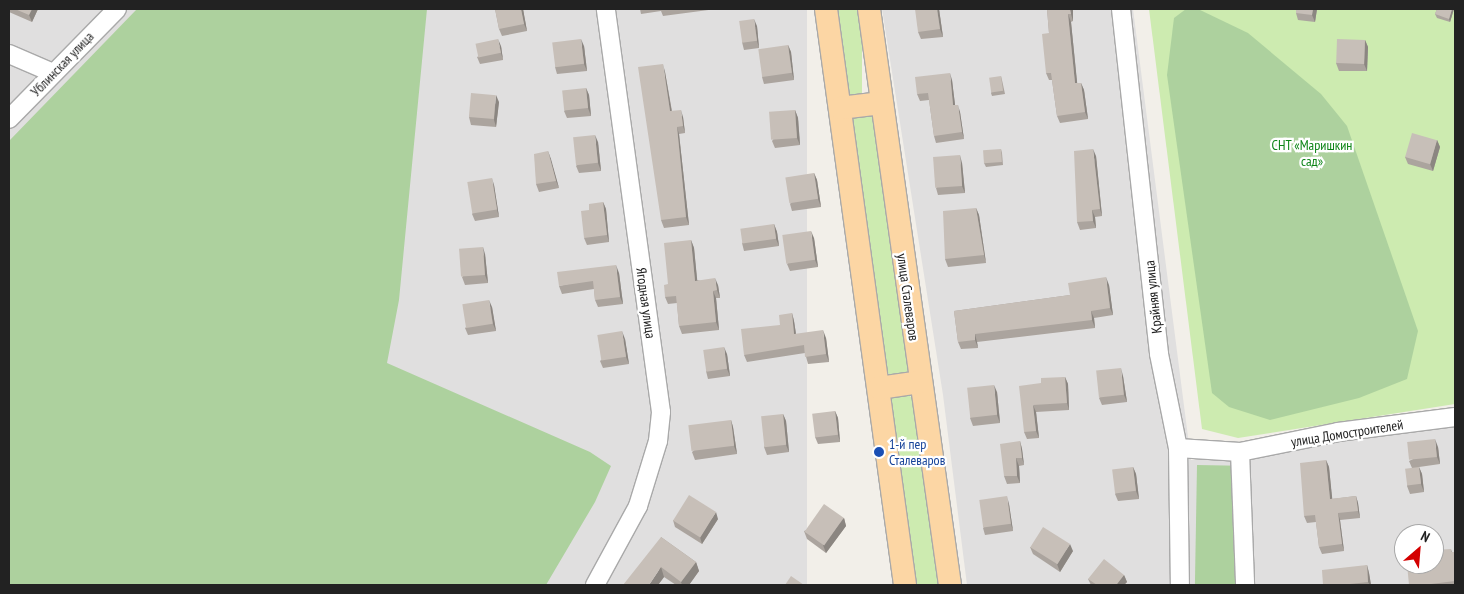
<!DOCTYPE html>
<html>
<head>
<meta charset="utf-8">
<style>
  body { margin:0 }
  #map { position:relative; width:1464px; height:594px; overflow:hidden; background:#f2efe9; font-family:"PT Sans Narrow",sans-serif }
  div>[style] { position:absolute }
  .residential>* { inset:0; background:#e0dfdf; transform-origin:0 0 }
  .grass>* { inset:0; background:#cdebb0; transform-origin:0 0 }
  .forest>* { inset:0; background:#add19e; transform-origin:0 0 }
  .roads { filter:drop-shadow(1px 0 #a9a9a9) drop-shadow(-1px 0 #a9a9a9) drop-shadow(0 1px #a9a9a9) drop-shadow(0 -1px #a9a9a9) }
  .minor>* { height:18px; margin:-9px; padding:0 9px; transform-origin:9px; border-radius:9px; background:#fff }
  .major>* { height:22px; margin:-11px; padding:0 11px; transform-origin:11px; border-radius:11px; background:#fcd6a4 }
  .wall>* { inset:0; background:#aba49e }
  .shaded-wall>* { inset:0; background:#8b8681 }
  .building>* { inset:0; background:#c7bfb8; transform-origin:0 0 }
  .dots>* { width:14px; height:14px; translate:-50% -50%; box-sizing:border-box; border:2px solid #fff; border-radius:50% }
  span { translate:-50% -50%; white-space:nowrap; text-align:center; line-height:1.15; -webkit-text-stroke:4.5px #fff; paint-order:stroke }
  .street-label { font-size:14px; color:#222 }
  .park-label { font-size:14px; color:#0c8416 }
  .transit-label { font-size:14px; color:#164399 }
  .left { translate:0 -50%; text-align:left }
  .frame { position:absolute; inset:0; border:10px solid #222; pointer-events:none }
  .north { position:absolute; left:1394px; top:524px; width:50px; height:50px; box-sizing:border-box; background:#fff; border:1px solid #a7a7a7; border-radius:50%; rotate:27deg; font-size:14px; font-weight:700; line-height:20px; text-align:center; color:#222 }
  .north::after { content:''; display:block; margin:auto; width:18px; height:22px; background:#d40000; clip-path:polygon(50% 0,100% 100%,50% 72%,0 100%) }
</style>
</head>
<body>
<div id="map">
  <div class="residential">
    <div style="left:9px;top:9px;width:798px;height:576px"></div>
    <div style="clip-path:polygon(evenodd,882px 9px,1133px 9px,1191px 460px,1256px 454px,1455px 425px,1455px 585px,967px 585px,943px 395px,882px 9px,1404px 534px,1434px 534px,1434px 564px,1404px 564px,1404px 534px)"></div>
  </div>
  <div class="grass">
    <div style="left:833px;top:9px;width:29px;height:89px"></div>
    <div style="clip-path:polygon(1149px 9px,1455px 9px,1455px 404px,1238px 438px,1202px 429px)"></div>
    <div style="clip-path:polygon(876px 113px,910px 364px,906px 375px,894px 378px,883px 369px,848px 118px)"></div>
    <div style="clip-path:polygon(906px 393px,916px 401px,941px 585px,913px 585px,890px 399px,893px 394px)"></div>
  </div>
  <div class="forest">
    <div style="clip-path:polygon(137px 9px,427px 9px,399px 300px,387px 363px,590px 452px,611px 466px,595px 502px,546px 585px,9px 585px,9px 141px)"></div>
    <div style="clip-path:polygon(1186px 9px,1198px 9px,1248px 33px,1321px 94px,1347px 126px,1418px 331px,1407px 379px,1359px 398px,1270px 420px,1229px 407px,1212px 393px,1167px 75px,1174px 18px)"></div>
    <div style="left:1197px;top:465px;width:42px;height:120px;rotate:1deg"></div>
  </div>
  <div class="roads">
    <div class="minor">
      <div style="left:1121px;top:9px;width:347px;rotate:83.7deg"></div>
      <div style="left:1159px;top:354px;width:96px;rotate:78.6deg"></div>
      <div style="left:1178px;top:448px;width:137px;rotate:89.2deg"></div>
      <div style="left:9px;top:54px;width:48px;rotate:23.4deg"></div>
      <div style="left:9px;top:119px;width:154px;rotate:-45.5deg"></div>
      <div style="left:1178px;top:448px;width:62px;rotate:3.7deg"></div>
      <div style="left:1240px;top:452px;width:100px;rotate:-11.5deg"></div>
      <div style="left:1338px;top:432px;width:118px;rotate:-7.3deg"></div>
      <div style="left:1240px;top:452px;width:133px;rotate:87.8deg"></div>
      <div style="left:595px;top:585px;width:90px;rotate:-61.4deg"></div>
      <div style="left:638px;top:506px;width:68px;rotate:-72.9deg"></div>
      <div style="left:658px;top:441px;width:29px;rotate:-84deg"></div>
      <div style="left:661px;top:412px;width:407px;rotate:-97.8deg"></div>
    </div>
    <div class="major">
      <div style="left:826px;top:9px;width:581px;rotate:82.19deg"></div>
      <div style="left:869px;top:9px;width:582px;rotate:82deg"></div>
      <div style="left:840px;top:108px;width:42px;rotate:-6.8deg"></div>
      <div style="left:879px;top:388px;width:41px;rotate:-8.3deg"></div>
    </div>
  </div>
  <div class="wall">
    <div style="clip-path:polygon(9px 9px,38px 9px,32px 22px,9px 12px)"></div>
    <div style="clip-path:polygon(495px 9px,523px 9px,527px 31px,502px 36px,499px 29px)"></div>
    <div style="clip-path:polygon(640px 9px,716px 9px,663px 16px,661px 11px,641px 14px)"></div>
    <div style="clip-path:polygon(939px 9px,943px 37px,921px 39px,918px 32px)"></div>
    <div style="clip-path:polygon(1047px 9px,1073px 9px,1073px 21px,1071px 22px,1077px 83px,1081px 83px,1084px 90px,1088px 119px,1060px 123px,1057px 116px,1052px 80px,1049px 80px,1046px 73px,1049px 33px)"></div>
    <div style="clip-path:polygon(1296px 9px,1317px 9px,1315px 22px,1298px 20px,1296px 13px)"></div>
    <div style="clip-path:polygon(1437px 9px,1454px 9px,1450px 22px,1437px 18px,1435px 14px)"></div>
    <div style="clip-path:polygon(757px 26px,759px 48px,744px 50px,742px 42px)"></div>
    <div style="clip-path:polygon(1365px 40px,1368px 47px,1367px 71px,1339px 71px,1336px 63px)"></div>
    <div style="clip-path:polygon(788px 45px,791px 52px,794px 80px,764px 84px,762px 77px)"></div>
    <div style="clip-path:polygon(501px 46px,503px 60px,480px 64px,477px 57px)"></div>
    <div style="clip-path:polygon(584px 46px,587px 71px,557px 74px,555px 67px)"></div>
    <div style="clip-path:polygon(665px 72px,672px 111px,683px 117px,685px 133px,679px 134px,689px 225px,664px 228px,661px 220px)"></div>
    <div style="clip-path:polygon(1001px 76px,1002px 80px,1005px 94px,992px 96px,991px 93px)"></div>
    <div style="clip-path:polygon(952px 80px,955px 105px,960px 112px,964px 139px,936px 143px,934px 136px,929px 100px,920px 101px,917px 94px)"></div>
    <div style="clip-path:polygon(586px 88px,589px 95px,591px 116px,567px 118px,564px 111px)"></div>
    <div style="clip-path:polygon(499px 102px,496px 127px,471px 125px,469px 117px)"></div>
    <div style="clip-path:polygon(795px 110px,798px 118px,800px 145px,775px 148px,772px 141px)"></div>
    <div style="clip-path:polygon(1437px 140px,1440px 147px,1433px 171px,1408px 164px,1405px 157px)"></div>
    <div style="clip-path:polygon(598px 142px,601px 171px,579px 173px,576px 166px)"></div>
    <div style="clip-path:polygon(1001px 149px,1002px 153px,1003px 165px,986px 167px,984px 163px)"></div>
    <div style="clip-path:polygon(548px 151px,559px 188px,539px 192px,536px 184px)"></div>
    <div style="clip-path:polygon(1096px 156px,1102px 216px,1095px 217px,1096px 228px,1080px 230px,1077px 222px)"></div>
    <div style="clip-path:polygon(962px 163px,965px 193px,938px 195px,936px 188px)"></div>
    <div style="clip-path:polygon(814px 173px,817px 180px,821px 207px,792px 211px,790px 204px)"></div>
    <div style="clip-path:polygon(494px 185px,499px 217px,475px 221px,472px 214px)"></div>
    <div style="clip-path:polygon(603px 202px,606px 209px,609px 242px,587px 245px,584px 238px)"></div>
    <div style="clip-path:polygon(976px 208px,979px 215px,986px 263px,948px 267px,945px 259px)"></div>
    <div style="clip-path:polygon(774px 224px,777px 232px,779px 246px,744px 251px,742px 243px)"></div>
    <div style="clip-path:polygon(814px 238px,818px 267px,790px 271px,787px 264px)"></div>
    <div style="clip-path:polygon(691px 240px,694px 248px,697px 280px,718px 285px,720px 298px,716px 298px,719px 330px,682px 334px,679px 326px,677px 303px,668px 304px,665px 297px,668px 284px)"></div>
    <div style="clip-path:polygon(485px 254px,488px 283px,465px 285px,462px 277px)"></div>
    <div style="clip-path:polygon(619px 273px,623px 304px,598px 307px,595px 300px,594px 289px,562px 294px,559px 286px)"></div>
    <div style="clip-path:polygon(1109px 285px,1113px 315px,1094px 318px,1095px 328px,977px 342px,978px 348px,961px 349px,958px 342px,954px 311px,1070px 295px)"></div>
    <div style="clip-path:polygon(492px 307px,496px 331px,468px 335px,465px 328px)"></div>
    <div style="clip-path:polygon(792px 313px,794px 321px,796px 334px,826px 338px,829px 362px,808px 364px,805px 353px,747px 362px,744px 355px,780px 325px)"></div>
    <div style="clip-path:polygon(625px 339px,629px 364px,603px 368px,600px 361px)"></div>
    <div style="clip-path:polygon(727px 354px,730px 376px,708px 379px,706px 371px)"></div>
    <div style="clip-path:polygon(1123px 376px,1127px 402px,1102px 405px,1099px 398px)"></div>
    <div style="clip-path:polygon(1065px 377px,1068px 384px,1069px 410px,1036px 412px,1039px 438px,1027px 439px,1024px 432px,1041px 383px)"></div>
    <div style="clip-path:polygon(997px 392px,1000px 423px,973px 426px,970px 418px)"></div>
    <div style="clip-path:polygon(835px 411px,838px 418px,840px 442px,818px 444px,815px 437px)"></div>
    <div style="clip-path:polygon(783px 414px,786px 421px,789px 452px,767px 455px,764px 447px)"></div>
    <div style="clip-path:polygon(731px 420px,733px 427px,737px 454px,695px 460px,692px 452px)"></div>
    <div style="clip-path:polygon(1020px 441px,1022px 449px,1024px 465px,1019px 466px,1020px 483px,1007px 484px,1004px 476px)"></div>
    <div style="clip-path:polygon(1438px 447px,1440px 464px,1419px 467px,1422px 474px,1424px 492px,1410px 494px,1407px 486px,1412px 468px,1409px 461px)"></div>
    <div style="clip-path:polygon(1326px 460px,1329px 467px,1332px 499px,1356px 496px,1358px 503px,1360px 518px,1340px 520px,1344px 551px,1322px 554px,1319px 547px,1316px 522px,1307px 523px,1304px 516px)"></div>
    <div style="clip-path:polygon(1133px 467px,1136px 474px,1139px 499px,1118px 501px,1115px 494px)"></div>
    <div style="clip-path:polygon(1009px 504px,1013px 531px,985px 535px,983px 528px)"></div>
    <div style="clip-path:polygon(844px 518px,846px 526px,826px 553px,807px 539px,804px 531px)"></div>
    <div style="clip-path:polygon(718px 519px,702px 544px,675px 527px,673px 520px)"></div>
    <div style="clip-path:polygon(661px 537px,696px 562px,699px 571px,689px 585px,676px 585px,664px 577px,658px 585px)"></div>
    <div style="clip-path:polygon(1030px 547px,1073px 551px,1060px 572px,1033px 554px)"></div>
    <div style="clip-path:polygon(1451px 549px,1452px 552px,1455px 552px,1455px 585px,1409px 585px)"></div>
    <div style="clip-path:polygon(1367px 565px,1369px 573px,1371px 585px,1323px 585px)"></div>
    <div style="clip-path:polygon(1124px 575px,1127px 582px,1124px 585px,1091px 585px,1088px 579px)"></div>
  </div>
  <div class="shaded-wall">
    <div style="clip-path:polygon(32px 9px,38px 9px,32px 22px,29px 15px)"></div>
    <div style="clip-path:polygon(521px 9px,523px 9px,527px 31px,524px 24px)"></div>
    <div style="clip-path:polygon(937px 9px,939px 9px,943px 37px,940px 29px)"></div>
    <div style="clip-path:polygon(1070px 9px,1073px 9px,1073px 21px,1071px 14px)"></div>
    <div style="clip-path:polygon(1313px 9px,1317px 9px,1315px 22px,1312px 15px)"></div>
    <div style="clip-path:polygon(1452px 9px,1454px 9px,1450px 22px,1449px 19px)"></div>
    <div style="clip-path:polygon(1068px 14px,1071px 22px,1078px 91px,1075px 83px)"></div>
    <div style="clip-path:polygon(754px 19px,757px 26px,759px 48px,757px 41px)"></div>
    <div style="clip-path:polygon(498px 39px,501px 46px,503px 60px,501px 53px)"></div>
    <div style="clip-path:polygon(581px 39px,584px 46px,587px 71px,584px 64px)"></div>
    <div style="clip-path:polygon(1365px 40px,1368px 47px,1367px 71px,1364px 64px)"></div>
    <div style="clip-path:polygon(788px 45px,791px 52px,794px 80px,792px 73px)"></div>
    <div style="clip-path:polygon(663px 64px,665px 72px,673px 119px,670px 111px)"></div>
    <div style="clip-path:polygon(950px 73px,952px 80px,956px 113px,953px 105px)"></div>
    <div style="clip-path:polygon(1081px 83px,1084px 90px,1088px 119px,1085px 112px)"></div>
    <div style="clip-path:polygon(586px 88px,589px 95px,591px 116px,588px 108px)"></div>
    <div style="clip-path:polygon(496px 95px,499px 102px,496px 127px,494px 120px)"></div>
    <div style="clip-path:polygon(958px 105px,960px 112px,964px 139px,962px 132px)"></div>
    <div style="clip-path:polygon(681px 110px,683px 117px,685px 133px,683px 126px)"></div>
    <div style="clip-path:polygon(795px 110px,798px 118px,800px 145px,797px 138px)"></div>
    <div style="clip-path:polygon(677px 127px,679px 134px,689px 225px,686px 217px)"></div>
    <div style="clip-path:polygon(595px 135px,598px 142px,601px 171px,598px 163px)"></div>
    <div style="clip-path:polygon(1437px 140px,1440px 147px,1433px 171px,1430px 164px)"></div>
    <div style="clip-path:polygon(1093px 149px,1096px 156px,1102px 216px,1100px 209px)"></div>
    <div style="clip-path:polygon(548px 151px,551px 159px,559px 188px,556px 181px)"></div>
    <div style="clip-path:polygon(960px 155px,962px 163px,965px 193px,962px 186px)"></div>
    <div style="clip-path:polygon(814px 173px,817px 180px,821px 207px,818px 199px)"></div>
    <div style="clip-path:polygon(492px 178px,494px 185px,499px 217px,497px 210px)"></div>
    <div style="clip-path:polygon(603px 202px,606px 209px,609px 242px,607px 235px)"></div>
    <div style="clip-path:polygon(976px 208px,979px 215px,986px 263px,984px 255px)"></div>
    <div style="clip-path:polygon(1092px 210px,1095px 217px,1096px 228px,1093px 221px)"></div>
    <div style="clip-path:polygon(774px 224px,777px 232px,779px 246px,776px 239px)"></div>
    <div style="clip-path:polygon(811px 231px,814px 238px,818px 267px,815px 260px)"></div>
    <div style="clip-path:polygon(691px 240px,694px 248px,698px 288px,695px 281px)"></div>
    <div style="clip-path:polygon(483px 247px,485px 254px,488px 283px,485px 275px)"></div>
    <div style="clip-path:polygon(616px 265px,619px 273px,623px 304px,620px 297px)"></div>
    <div style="clip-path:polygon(1106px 277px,1109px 285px,1113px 315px,1110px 308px)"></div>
    <div style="clip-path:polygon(715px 278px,718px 285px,720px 298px,717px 290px)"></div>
    <div style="clip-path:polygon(713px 291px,716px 298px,719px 330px,716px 322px)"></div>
    <div style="clip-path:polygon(489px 300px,492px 307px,496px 331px,493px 324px)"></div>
    <div style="clip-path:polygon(1091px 311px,1094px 318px,1095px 328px,1092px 320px)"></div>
    <div style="clip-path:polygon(792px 313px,794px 321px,797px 341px,794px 334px)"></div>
    <div style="clip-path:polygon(823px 330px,826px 338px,829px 362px,826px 354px)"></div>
    <div style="clip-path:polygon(622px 331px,625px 339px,629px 364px,626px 357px)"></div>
    <div style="clip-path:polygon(975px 334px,977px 342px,978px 348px,975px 340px)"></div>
    <div style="clip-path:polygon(724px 347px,727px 354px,730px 376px,727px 369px)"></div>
    <div style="clip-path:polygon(1121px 368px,1123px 376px,1127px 402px,1124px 395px)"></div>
    <div style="clip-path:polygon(1065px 377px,1068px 384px,1069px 410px,1067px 403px)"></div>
    <div style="clip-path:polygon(994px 385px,997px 392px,1000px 423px,997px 415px)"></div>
    <div style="clip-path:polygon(1033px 405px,1036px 412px,1039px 438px,1036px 431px)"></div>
    <div style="clip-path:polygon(835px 411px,838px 418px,840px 442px,838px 435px)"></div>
    <div style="clip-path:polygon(783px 414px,786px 421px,789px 452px,786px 445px)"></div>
    <div style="clip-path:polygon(731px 420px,733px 427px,737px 454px,734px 446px)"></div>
    <div style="clip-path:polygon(1435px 439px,1438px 447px,1440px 464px,1437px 457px)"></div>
    <div style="clip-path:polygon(1020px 441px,1022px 449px,1024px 465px,1022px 458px)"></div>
    <div style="clip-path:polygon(1016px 458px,1019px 466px,1020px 483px,1017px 476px)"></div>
    <div style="clip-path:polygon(1326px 460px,1329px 467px,1333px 506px,1330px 499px)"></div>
    <div style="clip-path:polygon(1133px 467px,1136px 474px,1139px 499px,1136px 491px)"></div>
    <div style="clip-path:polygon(1419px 467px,1422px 474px,1424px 492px,1421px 484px)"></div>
    <div style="clip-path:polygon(1007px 496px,1009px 504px,1013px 531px,1011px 524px)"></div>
    <div style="clip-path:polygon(1356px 496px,1358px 503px,1360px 518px,1358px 511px)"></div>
    <div style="clip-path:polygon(716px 512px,718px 519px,702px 544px,700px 537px)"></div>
    <div style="clip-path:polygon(1338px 513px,1340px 520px,1344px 551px,1342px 544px)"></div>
    <div style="clip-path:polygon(844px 518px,846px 526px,826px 553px,823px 545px)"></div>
    <div style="clip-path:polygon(1070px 544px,1073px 551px,1060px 572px,1057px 564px)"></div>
    <div style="clip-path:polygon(696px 562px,699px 571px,689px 585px,682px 585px,681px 582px)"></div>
    <div style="clip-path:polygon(1367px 565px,1369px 573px,1371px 585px,1370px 585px,1368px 582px)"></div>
    <div style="clip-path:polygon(661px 567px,664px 577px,658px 585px,649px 585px)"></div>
    <div style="clip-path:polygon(1124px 575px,1127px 582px,1124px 585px,1118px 585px,1117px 584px)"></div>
  </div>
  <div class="building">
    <div style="clip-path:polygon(15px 9px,32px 9px,29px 15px)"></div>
    <div style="clip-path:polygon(495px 9px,521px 9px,524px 24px,499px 29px)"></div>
    <div style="clip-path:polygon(915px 9px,937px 9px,940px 29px,918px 32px)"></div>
    <div style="clip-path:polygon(1047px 9px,1070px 9px,1071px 14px,1068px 14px,1075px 83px,1081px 83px,1085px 112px,1057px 116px,1051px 73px,1046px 73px,1042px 34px,1049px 33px)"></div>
    <div style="clip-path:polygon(1296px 9px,1313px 9px,1312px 15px,1296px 13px)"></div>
    <div style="clip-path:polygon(1437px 9px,1452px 9px,1449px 19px,1435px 14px)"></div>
    <div style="left:754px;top:19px;width:22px;height:15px;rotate:82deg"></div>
    <div style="left:498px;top:39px;width:14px;height:23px;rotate:78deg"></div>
    <div style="left:581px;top:39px;width:25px;height:29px;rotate:83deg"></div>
    <div style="left:1337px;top:39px;width:28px;height:24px;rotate:2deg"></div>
    <div style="left:788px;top:45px;width:28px;height:30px;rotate:82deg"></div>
    <div style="clip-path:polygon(663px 64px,670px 111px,681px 110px,683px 126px,677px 127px,686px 217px,661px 220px,638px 67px)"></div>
    <div style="clip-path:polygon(950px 73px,953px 105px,958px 105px,962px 132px,934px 136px,928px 93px,917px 94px,915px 77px)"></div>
    <div style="left:1001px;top:76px;width:15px;height:12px;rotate:82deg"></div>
    <div style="left:586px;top:88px;width:20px;height:24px;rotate:84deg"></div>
    <div style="left:471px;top:93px;width:25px;height:24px;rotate:5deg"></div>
    <div style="left:795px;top:110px;width:28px;height:26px;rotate:86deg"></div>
    <div style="left:1412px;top:133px;width:26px;height:25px;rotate:16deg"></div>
    <div style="left:595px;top:135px;width:28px;height:22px;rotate:84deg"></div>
    <div style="left:1001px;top:149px;width:13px;height:18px;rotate:86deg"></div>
    <div style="clip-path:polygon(1093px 149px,1100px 209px,1092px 210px,1093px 221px,1077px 222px,1074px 151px)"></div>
    <div style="clip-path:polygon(548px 151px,556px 181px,536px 184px,534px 154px)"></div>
    <div style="left:960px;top:155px;width:31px;height:27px;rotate:86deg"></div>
    <div style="left:814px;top:173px;width:26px;height:29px;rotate:81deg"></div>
    <div style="left:492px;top:178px;width:32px;height:25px;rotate:81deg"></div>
    <div style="clip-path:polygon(603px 202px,607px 235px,584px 238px,581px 211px,589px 210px,589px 204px)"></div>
    <div style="clip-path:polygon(976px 208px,984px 255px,945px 259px,943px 211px)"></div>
    <div style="left:774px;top:224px;width:15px;height:34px;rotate:82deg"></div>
    <div style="left:811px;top:231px;width:29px;height:29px;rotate:82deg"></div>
    <div style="clip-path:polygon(691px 240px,695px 281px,715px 278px,717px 290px,713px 291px,716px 322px,679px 326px,676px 296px,665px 297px,664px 285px,668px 284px,664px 243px)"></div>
    <div style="left:483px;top:247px;width:28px;height:24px;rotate:86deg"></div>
    <div style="clip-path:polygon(616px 265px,620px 297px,595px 300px,593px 281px,559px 286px,557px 272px)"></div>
    <div style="clip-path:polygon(1106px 277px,1110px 308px,1091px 311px,1092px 320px,975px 334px,975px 340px,958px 342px,954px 311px,1070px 295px,1068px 283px)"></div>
    <div style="left:489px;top:300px;width:24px;height:27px;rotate:81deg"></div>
    <div style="clip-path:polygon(792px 313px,794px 334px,823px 330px,826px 354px,805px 357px,804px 345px,744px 355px,741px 329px,780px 325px,779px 315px)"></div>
    <div style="left:622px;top:331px;width:26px;height:25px;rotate:81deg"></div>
    <div style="left:724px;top:347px;width:22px;height:21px;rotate:82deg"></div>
    <div style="left:1121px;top:368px;width:27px;height:25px;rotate:84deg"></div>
    <div style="clip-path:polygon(1065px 377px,1067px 403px,1033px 405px,1036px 431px,1024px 432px,1019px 386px,1041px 383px,1041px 378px)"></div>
    <div style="left:994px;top:385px;width:30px;height:27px;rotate:84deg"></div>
    <div style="left:835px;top:411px;width:24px;height:23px;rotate:83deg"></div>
    <div style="left:783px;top:414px;width:31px;height:22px;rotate:84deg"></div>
    <div style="left:731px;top:420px;width:26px;height:43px;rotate:83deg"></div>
    <div style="left:1435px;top:439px;width:18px;height:28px;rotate:84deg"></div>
    <div style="clip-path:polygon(1020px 441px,1022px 458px,1016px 458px,1017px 476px,1004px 476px,1000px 444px)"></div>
    <div style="clip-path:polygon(1326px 460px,1330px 499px,1356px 496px,1358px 511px,1338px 513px,1342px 544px,1319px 547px,1315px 515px,1304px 516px,1300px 463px)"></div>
    <div style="left:1133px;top:467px;width:24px;height:21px;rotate:83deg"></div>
    <div style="left:1419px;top:467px;width:17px;height:14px;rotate:83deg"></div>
    <div style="left:689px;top:495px;width:32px;height:30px;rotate:32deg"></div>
    <div style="left:1007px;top:496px;width:28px;height:28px;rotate:82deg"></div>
    <div style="left:824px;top:504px;width:24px;height:34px;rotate:35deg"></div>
    <div style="left:1043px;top:527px;width:32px;height:24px;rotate:32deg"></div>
    <div style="clip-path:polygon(661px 537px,696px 562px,681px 582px,661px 567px,649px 585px,623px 585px)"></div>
    <div style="clip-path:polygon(1451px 549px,1451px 552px,1455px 552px,1455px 581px,1423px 585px,1409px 585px,1407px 564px,1434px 564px,1434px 550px)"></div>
    <div style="clip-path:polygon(1104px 559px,1124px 575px,1117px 584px,1119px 585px,1097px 585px,1088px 579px)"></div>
    <div style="clip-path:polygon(1367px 565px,1368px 582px,1341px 585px,1323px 585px,1322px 570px)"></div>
    <div style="clip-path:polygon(791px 576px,804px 585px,785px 585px)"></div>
  </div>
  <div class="dots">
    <div style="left:879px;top:452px;background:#1a4fb4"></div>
  </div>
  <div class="street-label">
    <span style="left:62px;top:64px;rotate:-46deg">Ублинская улица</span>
    <span style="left:908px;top:297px;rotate:82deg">улица Сталеваров</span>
    <span style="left:1153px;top:297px;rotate:-96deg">Крайняя улица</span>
    <span style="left:646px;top:303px;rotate:82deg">Ягодная улица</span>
    <span style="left:1347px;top:433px;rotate:-9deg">улица Домостроителей</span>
  </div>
  <div class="park-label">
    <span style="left:1312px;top:153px">СНТ «Маришкин<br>сад»</span>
  </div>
  <div class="transit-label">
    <span class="left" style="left:889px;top:452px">1-й пер<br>Сталеваров</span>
  </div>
  <div class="frame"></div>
  <div class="north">N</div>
</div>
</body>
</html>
